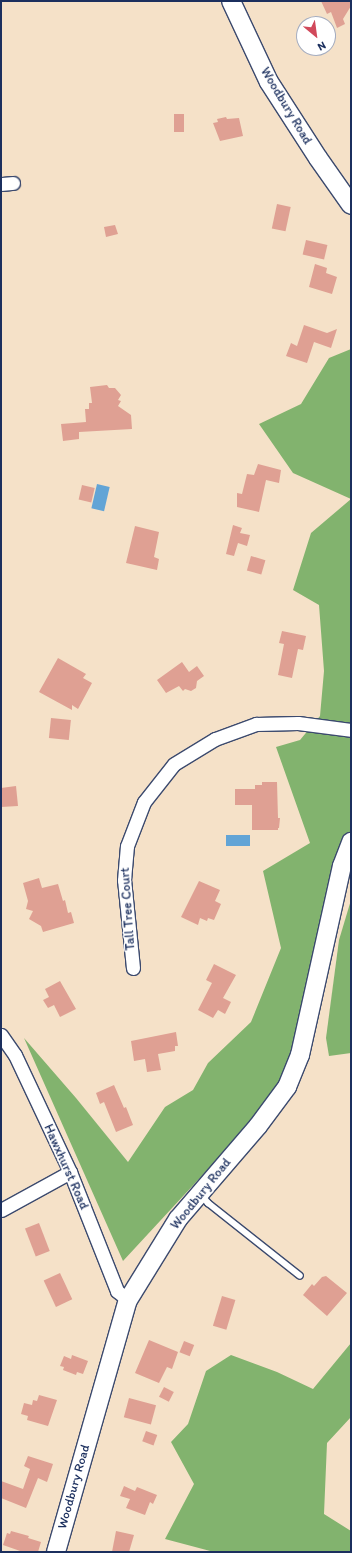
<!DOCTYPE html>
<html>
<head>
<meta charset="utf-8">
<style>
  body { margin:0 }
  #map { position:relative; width:352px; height:1553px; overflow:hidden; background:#f5e1c8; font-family:Itim,sans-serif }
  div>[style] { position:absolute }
  .forest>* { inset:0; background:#82b36e }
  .water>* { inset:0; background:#62a4d6; transform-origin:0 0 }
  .building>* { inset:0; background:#dfa093; transform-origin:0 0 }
  .roads { filter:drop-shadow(1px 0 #3c4a6e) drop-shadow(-1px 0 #3c4a6e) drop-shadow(0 1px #3c4a6e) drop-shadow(0 -1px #3c4a6e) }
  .lane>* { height:6px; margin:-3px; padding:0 3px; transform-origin:3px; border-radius:3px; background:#fff }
  .street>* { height:13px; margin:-6.5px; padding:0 6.5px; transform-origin:6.5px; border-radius:6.5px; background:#fff }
  .secondary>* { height:18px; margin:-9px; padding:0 9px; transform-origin:9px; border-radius:9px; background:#fff }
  span { translate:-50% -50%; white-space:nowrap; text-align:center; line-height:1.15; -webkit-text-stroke:3px #fff; paint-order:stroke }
  .street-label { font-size:13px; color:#1b2f5e }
  .frame { position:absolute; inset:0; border:2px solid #1b2f5e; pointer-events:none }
  .north { position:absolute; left:296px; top:16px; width:40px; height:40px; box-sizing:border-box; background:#fff; border:1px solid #a4acbf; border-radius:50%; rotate:151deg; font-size:11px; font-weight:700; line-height:16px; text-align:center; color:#1b2f5e }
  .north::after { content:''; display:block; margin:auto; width:14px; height:18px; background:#d1495b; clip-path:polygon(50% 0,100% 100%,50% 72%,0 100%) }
</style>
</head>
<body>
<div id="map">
  <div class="forest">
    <div style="clip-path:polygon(351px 349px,351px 833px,283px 1088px,123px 1261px,24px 1038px,76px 1098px,128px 1162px,165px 1107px,193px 1090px,208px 1063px,251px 1022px,281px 948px,263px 871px,310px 843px,276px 747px,300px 740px,320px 716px,324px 671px,319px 605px,293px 590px,311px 533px,351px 499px,293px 473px,259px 424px,301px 404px,329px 358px)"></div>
    <div style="clip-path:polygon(351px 900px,351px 1053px,329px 1056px,326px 1038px,339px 940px)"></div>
    <div style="clip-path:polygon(351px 1343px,351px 1417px,327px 1443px,324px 1514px,351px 1531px,351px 1552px,214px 1552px,165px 1539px,194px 1484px,171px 1442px,188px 1424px,206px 1371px,231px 1355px,277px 1372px,313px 1389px)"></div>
  </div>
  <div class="water">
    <div style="left:97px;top:484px;width:13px;height:25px;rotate:13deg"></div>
    <div style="left:250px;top:835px;width:11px;height:24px;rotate:90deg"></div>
  </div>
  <div class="building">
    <div style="clip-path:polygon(321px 1px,351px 1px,351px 6px,343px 19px,345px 24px,337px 28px,331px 12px,327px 14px)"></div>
    <div style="left:174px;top:114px;width:10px;height:18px"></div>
    <div style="clip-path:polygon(226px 117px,227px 119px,239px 118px,243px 136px,220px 141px,213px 123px,218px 122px,217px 119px)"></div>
    <div style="left:277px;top:204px;width:14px;height:25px;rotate:12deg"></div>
    <div style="clip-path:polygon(115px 225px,118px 234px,106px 237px,104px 227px)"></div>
    <div style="left:306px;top:240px;width:22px;height:15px;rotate:13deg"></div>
    <div style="clip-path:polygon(315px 264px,327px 268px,326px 273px,337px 277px,332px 294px,309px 287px)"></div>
    <div style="clip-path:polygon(304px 325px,327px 333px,337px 329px,331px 348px,314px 342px,307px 363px,286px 356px,291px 343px,297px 346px)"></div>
    <div style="clip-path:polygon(107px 385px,109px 388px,115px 388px,121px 395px,118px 400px,121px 401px,118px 406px,131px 415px,132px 429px,79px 432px,79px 439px,63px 441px,61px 424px,86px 422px,85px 409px,89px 409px,89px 403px,92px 403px,90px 387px)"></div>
    <div style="clip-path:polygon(258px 464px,281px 470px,279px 483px,266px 480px,259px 512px,237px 507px,237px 493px,242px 494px,247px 474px,254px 475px)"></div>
    <div style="left:82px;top:485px;width:13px;height:15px;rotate:13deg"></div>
    <div style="clip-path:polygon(233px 525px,242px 528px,240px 533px,250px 535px,247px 546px,238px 543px,234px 556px,226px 554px)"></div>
    <div style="clip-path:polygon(135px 526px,159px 532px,154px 557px,159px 559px,157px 570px,126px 563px)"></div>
    <div style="left:251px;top:556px;width:15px;height:15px;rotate:16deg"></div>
    <div style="clip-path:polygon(282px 631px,306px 636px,303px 650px,298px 649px,292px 678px,278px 675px,284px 644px,279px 643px)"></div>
    <div style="clip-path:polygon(58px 658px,86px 674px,83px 678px,92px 683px,78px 709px,72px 705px,72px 710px,39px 692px)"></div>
    <div style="clip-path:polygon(182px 662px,189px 672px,197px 666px,204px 676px,197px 681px,196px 688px,191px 691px,185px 689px,183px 691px,179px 686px,166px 693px,157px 680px)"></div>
    <div style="left:51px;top:718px;width:20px;height:20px;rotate:6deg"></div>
    <div style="clip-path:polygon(262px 782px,277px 782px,278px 818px,280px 818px,279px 828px,278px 828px,278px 830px,252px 830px,252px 805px,235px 805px,235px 789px,255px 789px,255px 785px,262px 785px)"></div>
    <div style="clip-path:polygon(16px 786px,18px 806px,1px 807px,1px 788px)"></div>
    <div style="clip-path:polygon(39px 878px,42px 888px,58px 884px,63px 901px,65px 900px,68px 913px,71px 912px,74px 923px,43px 932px,41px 926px,29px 919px,33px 911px,26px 909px,28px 901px,23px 883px)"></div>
    <div style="clip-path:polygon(199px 881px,220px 890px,215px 901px,221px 904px,214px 920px,208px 918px,207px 921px,200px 918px,198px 925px,181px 917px)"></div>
    <div style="clip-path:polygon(214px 964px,236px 975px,223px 998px,231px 1002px,225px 1014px,218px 1010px,213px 1018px,198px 1010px,212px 983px,206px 980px)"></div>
    <div style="clip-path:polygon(60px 981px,76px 1009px,60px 1017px,54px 1005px,48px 1008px,43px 1000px,49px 997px,45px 989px)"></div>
    <div style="clip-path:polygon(176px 1032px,178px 1046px,175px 1046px,175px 1051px,158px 1054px,161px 1070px,147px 1072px,145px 1059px,134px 1061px,131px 1041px)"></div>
    <div style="clip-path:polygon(114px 1085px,124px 1108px,126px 1107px,133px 1125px,116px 1132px,104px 1102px,100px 1104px,96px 1093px)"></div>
    <div style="left:39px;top:1223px;width:30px;height:15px;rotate:69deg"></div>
    <div style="left:60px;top:1273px;width:29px;height:18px;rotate:65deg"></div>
    <div style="clip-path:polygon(326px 1276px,347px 1293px,327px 1316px,303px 1295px,312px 1284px,314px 1286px,322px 1277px)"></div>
    <div style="left:222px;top:1296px;width:14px;height:31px;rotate:17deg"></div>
    <div style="clip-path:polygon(149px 1340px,178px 1352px,172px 1369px,167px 1367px,159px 1383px,135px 1373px)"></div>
    <div style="left:184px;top:1341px;width:11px;height:12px;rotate:22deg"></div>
    <div style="clip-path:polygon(72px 1355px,88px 1361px,83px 1374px,77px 1372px,76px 1375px,63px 1370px,64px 1367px,60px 1366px,64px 1356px,71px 1359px)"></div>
    <div style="left:164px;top:1387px;width:11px;height:11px;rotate:27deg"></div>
    <div style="clip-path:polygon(39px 1395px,57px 1400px,48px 1426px,27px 1420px,28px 1416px,21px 1414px,24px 1403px,32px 1405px,33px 1400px,37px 1401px)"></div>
    <div style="left:129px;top:1398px;width:28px;height:20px;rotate:15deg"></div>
    <div style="left:146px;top:1431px;width:12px;height:11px;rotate:20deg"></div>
    <div style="clip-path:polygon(28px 1456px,53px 1464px,47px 1482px,38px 1478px,26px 1508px,1px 1498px,1px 1481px,23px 1489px,30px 1469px,24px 1466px)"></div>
    <div style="clip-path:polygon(124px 1486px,135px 1491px,137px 1487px,157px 1495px,153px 1504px,150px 1502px,145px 1515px,126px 1508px,130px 1499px,120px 1496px)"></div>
    <div style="clip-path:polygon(11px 1531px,29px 1536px,28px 1538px,41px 1542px,38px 1552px,23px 1552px,3px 1545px,7px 1533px,10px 1534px)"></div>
    <div style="clip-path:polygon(116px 1531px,134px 1535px,129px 1552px,112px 1552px)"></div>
  </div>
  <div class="roads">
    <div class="lane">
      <div style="left:201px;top:1195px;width:11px;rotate:49deg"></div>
      <div style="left:208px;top:1203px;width:117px;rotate:38.4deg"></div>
    </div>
    <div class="street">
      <div style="left:1px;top:184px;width:12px;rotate:-5deg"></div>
      <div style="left:133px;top:968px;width:88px;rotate:-95.8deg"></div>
      <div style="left:124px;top:880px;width:34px;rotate:-85deg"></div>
      <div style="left:127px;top:846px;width:47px;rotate:-68.9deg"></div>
      <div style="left:144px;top:802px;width:48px;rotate:-51.7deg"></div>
      <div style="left:174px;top:764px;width:48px;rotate:-31.4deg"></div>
      <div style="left:215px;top:739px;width:44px;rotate:-20.1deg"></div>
      <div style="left:256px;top:724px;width:42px;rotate:-1.4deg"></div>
      <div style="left:298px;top:723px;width:53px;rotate:7.5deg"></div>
      <div style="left:1px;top:1035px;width:24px;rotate:55deg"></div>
      <div style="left:15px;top:1055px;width:129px;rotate:64.8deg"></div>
      <div style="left:70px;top:1172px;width:128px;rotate:68.4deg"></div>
      <div style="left:117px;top:1291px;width:14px;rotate:39deg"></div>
      <div style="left:1px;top:1210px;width:79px;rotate:-28.8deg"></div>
    </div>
    <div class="secondary">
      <div style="left:231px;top:1px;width:89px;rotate:64.9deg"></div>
      <div style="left:269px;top:82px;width:90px;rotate:57.2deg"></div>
      <div style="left:318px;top:158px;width:57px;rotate:54.9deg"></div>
      <div style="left:56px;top:1552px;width:262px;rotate:-74.1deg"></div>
      <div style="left:128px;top:1300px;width:95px;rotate:-58.3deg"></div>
      <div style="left:178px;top:1219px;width:123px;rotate:-49.3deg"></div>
      <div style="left:258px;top:1126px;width:49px;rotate:-53.4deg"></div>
      <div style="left:287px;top:1087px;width:35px;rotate:-68deg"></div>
      <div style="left:300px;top:1055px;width:194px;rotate:-77.5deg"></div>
      <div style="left:342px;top:866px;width:26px;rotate:-69deg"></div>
    </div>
  </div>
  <div class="street-label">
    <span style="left:286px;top:106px;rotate:59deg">Woodbury Road</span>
    <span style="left:128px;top:909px;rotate:-94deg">Tall Tree Court</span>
    <span style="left:66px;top:1167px;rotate:66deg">Hawxhurst Road</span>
    <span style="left:201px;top:1194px;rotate:-51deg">Woodbury Road</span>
    <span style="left:74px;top:1487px;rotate:-74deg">Woodbury Road</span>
  </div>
  <div class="frame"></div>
  <div class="north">N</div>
</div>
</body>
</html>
